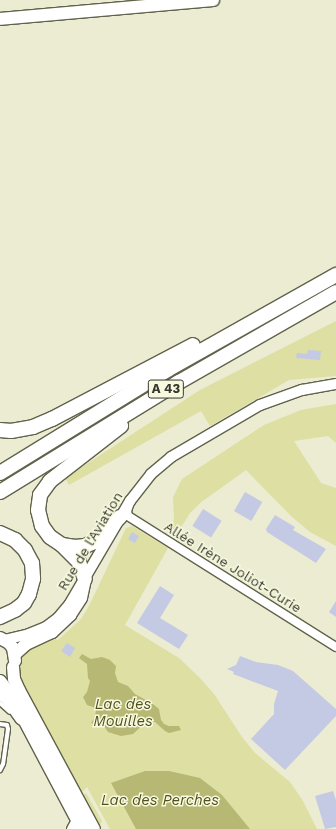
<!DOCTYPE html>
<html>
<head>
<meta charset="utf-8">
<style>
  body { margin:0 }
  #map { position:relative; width:336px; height:829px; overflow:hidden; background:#ebecd2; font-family:"Work Sans",sans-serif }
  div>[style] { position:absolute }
  .green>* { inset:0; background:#dddfa3 }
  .water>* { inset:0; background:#b6b873 }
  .building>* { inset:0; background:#c4cae3; transform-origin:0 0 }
  .roads { filter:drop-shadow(1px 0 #61624b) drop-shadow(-1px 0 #61624b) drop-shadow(0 1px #61624b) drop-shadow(0 -1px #61624b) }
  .service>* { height:4px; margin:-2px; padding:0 2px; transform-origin:2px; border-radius:2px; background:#fff }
  .minor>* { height:8px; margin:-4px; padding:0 4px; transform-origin:4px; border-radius:4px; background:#fff }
  .tertiary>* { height:10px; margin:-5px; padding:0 5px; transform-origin:5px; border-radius:5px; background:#fff }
  .secondary>* { height:11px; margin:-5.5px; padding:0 5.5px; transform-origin:5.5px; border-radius:5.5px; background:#fff }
  .primary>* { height:12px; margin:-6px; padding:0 6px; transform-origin:6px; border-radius:6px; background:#fff }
  .motorway>* { height:14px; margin:-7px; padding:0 7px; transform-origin:7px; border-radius:7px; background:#fff }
  span { translate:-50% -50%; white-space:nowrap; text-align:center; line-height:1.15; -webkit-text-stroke:3px #f8fadf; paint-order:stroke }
  .shield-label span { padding:1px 3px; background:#f8fadf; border:1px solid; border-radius:3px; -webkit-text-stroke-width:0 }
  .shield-label { font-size:13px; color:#38382e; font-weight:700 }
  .street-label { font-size:14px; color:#38382e }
  .water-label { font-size:15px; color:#51511e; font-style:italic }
</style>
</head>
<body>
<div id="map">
  <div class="green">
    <div style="clip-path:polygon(336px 321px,336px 376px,289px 380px,210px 426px,201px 411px,69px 485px,65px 478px,200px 390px)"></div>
    <div style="clip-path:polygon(336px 404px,336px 443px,328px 436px,294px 441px,321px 483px,336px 488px,336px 546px,310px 532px,291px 516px,246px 470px,200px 503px,190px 513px,177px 534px,170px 530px,174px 519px,173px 497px,182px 479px,264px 425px,301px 410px)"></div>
    <div style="clip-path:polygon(132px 526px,168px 548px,125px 625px,179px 658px,199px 677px,214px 694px,242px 737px,255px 753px,290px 782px,303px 801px,317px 829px,110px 829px,87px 787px,81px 793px,61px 760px,36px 714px,17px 672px,20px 657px,29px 647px,49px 637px,58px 640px,81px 619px,89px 606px,126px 528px)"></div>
    <div style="clip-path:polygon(86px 793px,102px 821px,98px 829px,82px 796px)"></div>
  </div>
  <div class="water">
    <div style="clip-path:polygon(82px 654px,91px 659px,102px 657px,110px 660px,116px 666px,115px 673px,118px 682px,128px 686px,135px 694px,153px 704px,159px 709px,161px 720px,164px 724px,169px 726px,179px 726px,181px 730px,169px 733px,165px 731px,155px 722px,150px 721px,146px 722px,133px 734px,121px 736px,108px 732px,100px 720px,94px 724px,91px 723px,94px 719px,96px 711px,93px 707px,87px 705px,83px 697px,87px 692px,90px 681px,88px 678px,87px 664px,79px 658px)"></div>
    <div style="clip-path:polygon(145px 771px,169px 771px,200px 778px,222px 795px,250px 829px,136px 829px,111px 783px)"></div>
  </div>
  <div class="building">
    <div style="clip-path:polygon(308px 350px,321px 351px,320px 360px,296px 358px,297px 353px,307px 354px)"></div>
    <div style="left:245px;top:492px;width:20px;height:22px;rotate:30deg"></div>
    <div style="left:203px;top:509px;width:22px;height:20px;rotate:32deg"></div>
    <div style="clip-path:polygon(275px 515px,295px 527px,293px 530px,326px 549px,316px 563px,267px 532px,266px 529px)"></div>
    <div style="left:132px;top:532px;width:8px;height:8px;rotate:30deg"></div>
    <div style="clip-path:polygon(160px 586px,174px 595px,160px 618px,188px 635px,179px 649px,137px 623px)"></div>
    <div style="clip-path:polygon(336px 601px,336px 617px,329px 612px)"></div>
    <div style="clip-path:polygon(67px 643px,75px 648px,70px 657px,61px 651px)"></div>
    <div style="clip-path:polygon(240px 656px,256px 662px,278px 665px,293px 671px,336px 709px,336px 716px,285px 770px,251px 739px,274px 714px,274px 704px,278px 691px,233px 674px,234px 672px,227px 669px,236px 665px)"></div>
    <div style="clip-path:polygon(333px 791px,336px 800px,336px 827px,325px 829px,315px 796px)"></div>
  </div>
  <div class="roads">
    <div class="service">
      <div style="left:0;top:703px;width:13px;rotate:42deg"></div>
      <div style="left:0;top:724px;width:7px;rotate:8deg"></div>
      <div style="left:7px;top:725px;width:4px;rotate:76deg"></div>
      <div style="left:8px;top:729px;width:35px;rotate:98deg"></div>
      <div style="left:3px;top:764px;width:7px;rotate:117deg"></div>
    </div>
    <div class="minor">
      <div style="left:129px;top:505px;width:6px;rotate:108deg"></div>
      <div style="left:127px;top:511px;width:5px;rotate:79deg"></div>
      <div style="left:128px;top:516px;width:246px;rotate:32.2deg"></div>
    </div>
    <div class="tertiary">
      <div style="left:4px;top:640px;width:26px;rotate:-13deg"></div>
      <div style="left:29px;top:634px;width:18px;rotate:-22deg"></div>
      <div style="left:46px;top:627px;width:15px;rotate:-37deg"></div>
      <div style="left:58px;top:618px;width:17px;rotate:-50deg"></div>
      <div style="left:69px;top:605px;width:121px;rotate:-59.6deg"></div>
      <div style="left:130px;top:501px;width:34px;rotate:-52deg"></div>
      <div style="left:151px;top:474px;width:26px;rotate:-40deg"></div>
      <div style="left:171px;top:457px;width:103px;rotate:-30.3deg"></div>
      <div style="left:260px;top:405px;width:45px;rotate:-19.7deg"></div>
      <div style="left:302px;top:390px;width:35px;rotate:-10deg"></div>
    </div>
    <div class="secondary">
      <div style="left:72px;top:829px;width:18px;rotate:-61deg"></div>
    </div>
    <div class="primary">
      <div style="left:0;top:19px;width:214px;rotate:-5.1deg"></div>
      <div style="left:0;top:638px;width:10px;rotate:29deg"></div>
      <div style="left:9px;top:643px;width:6px;rotate:51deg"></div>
      <div style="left:13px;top:648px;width:13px;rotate:81deg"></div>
      <div style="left:15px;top:654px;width:15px;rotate:-42deg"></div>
      <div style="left:26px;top:644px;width:29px;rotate:-25deg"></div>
      <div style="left:52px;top:632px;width:25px;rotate:-43deg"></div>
      <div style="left:70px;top:615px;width:20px;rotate:-57deg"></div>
      <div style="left:81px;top:598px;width:19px;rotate:-78deg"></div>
      <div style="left:13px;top:667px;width:12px;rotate:85deg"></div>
      <div style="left:14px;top:679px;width:12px;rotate:66deg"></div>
      <div style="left:19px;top:690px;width:158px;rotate:61.7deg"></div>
      <div style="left:0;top:681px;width:18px;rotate:52deg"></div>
      <div style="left:11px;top:695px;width:152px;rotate:62.1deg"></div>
    </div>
    <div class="motorway">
      <div style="left:0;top:430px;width:11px;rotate:5deg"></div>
      <div style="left:11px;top:431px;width:22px;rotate:-10deg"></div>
      <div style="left:33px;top:427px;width:21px;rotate:-23deg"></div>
      <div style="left:52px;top:419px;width:159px;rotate:-27.7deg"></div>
      <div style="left:0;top:473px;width:198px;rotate:-31.6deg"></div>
      <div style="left:169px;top:369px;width:192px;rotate:-29.4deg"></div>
      <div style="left:0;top:492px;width:210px;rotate:-31.6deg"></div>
      <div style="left:179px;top:382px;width:181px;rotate:-29.8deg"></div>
      <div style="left:120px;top:517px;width:36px;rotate:136deg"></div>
      <div style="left:94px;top:542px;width:10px;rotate:156deg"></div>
      <div style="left:85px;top:546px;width:10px;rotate:174deg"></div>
      <div style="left:75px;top:547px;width:13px;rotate:-171deg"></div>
      <div style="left:62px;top:545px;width:14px;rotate:-146deg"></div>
      <div style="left:50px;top:537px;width:14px;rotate:-126deg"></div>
      <div style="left:42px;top:526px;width:16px;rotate:-104deg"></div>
      <div style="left:38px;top:510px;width:15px;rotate:-82deg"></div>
      <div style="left:40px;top:495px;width:17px;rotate:-54deg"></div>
      <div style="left:50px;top:481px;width:90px;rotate:-37.8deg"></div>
      <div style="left:0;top:533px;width:17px;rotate:25deg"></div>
      <div style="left:15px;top:540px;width:14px;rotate:45deg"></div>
      <div style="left:25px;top:550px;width:15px;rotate:62deg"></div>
      <div style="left:32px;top:563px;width:16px;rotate:86deg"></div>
      <div style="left:33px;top:579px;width:16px;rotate:105deg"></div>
      <div style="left:29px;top:594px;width:10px;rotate:119deg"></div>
      <div style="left:24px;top:603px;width:11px;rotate:142deg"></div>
      <div style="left:15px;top:610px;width:17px;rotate:155deg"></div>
      <div style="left:62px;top:545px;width:24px;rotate:45deg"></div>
      <div style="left:79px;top:562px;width:18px;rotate:71deg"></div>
      <div style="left:0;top:693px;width:8px;rotate:30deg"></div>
      <div style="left:7px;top:697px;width:26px;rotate:54deg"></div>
    </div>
  </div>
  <div class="shield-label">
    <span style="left:166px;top:389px">A 43</span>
  </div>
  <div class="street-label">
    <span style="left:90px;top:541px;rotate:-59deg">Rue de l'Aviation</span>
    <span style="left:233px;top:567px;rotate:32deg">Allée Irène Joliot-Curie</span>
  </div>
  <div class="water-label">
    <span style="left:123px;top:713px">Lac des<br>Mouilles</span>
    <span style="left:160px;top:801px">Lac des Perches</span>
  </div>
</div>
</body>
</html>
